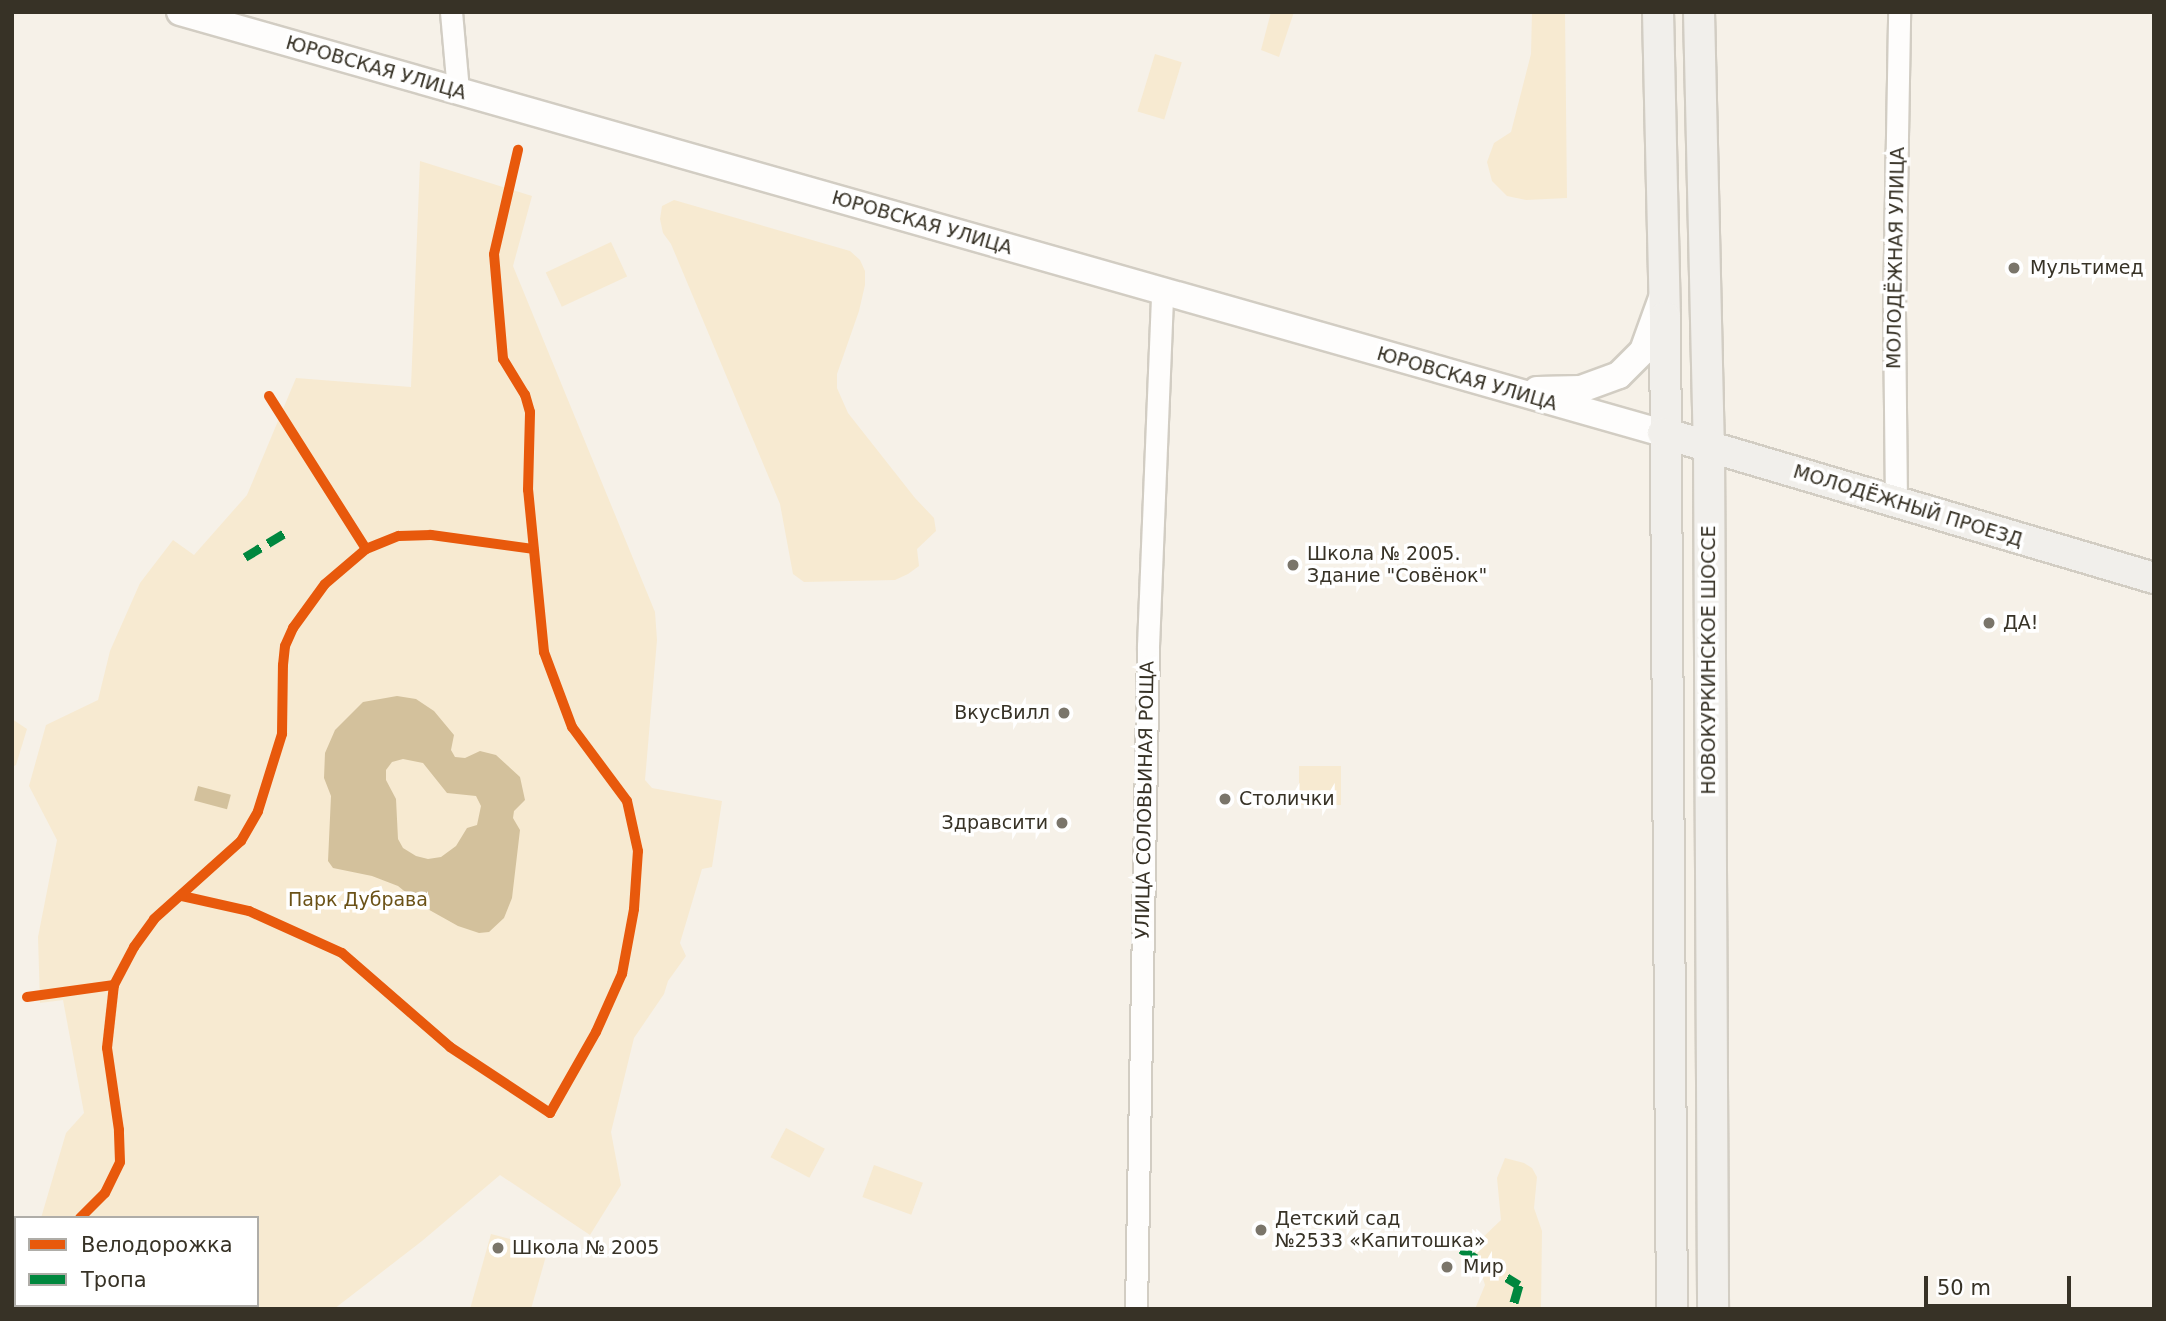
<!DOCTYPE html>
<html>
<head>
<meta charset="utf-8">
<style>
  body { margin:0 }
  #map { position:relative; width:2166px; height:1321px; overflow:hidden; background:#f6f1e8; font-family:"DejaVu Sans",sans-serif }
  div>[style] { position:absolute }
  .green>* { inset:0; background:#f7ead1; transform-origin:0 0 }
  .water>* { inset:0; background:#d3c19c; transform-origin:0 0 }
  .roads { filter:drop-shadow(2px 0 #d2cdc3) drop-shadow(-2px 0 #d2cdc3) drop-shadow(0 2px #d2cdc3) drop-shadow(0 -2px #d2cdc3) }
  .minor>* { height:21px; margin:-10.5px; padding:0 10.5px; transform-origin:10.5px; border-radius:10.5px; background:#fefdfc }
  .tertiary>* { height:26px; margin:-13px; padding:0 13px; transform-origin:13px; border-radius:13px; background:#fefdfc }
  .secondary>* { height:30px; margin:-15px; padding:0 15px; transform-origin:15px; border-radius:15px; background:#f1efeb }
  .quiet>* { height:9px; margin-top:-4.5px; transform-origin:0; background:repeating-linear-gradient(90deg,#00873e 0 18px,transparent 0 27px) }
  .cycleway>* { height:10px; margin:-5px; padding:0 5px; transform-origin:5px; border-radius:5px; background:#e8590c }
  .dots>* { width:19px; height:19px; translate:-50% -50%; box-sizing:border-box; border:4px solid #fff; border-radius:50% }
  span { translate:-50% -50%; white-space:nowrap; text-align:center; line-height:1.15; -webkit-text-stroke:7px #fff; paint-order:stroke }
  .street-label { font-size:19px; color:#373226 }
  .poi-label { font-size:19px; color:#373226 }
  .left { translate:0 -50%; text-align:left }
  .right { translate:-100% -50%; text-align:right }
  .park-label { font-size:19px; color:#6b5217 }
  .frame { position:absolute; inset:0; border:14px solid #373226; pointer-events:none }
  .legend { position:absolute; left:14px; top:1216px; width:245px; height:91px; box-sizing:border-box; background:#fff; border:2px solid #afada8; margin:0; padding:9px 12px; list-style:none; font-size:21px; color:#373226 }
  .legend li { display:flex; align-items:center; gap:14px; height:35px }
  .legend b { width:35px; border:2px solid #afada8 }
  .scale { position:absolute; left:1924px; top:1276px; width:147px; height:32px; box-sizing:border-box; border:4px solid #373226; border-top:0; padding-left:9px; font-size:21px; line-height:24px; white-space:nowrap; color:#373226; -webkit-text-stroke:5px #fff; paint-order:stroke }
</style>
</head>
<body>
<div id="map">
  <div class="green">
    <div style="clip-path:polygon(1271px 12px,1294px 12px,1279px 57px,1261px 50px)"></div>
    <div style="clip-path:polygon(1532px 12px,1565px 12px,1567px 198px,1526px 200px,1507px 196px,1492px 181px,1487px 162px,1494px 143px,1511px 132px,1531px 54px)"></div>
    <div style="left:1155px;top:54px;width:28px;height:60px;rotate:17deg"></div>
    <div style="clip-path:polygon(420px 161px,532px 196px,513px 266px,655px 612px,657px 640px,645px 780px,652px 788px,722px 801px,712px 867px,702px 869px,680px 943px,686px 956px,668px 981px,664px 994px,634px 1038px,611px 1132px,621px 1185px,590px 1235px,500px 1175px,422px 1241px,334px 1309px,15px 1309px,16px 1305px,257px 1305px,257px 1218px,41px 1218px,66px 1133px,84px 1113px,63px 1000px,40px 1003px,38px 937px,57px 840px,29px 786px,46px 725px,98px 700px,110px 651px,140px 583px,173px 540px,194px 555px,247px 495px,296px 378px,411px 387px)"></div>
    <div style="clip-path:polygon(674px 200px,850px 251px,860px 260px,865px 271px,865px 285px,859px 311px,837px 374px,837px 388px,848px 413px,915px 498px,934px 518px,936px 531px,917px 549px,919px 566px,908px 574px,895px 580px,804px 582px,793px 574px,780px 504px,671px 244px,663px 233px,660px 219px,662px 206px)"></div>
    <div style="left:611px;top:242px;width:38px;height:72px;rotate:65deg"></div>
    <div style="clip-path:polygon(12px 719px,27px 729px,16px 765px,12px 767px)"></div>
    <div style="left:1299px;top:766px;width:42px;height:39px"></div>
    <div style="left:786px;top:1128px;width:44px;height:33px;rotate:28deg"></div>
    <div style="clip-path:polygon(1505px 1158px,1524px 1163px,1532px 1168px,1537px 1177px,1534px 1208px,1542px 1231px,1541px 1309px,1475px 1309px,1485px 1285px,1474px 1251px,1479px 1241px,1501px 1220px,1497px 1178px)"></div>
    <div style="left:874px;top:1165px;width:52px;height:34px;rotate:20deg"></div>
    <div style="clip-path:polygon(491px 1234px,548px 1249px,531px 1309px,470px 1309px)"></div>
  </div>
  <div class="water">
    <div style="clip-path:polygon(evenodd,397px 696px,416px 699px,434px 711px,454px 735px,451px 750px,455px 757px,465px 758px,480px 751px,496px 755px,520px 777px,525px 800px,514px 811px,513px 818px,520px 830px,512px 898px,504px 918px,489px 932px,479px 933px,458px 926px,424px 907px,398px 886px,372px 876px,333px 868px,328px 861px,331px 796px,324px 778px,325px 753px,335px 730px,363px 702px,397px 696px,403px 759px,423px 763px,447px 793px,476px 796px,481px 806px,477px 825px,467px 828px,456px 846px,441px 857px,428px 859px,416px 856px,403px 848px,398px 839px,396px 799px,386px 780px,386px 770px,392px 762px,403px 759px)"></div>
    <div style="left:198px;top:786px;width:34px;height:15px;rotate:15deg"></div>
  </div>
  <div class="roads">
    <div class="minor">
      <div style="left:451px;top:12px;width:79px;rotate:84.9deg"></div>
      <div style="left:1896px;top:503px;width:195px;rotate:-90.6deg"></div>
      <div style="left:1894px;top:308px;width:296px;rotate:-89deg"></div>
      <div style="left:1136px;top:1309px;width:663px;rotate:-88.96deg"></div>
      <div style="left:1148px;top:646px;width:355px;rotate:-87.7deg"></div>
    </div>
    <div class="tertiary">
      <div style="left:180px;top:12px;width:1542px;rotate:15.85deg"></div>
      <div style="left:1537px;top:390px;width:44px;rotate:-1.3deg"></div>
      <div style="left:1581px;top:389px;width:40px;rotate:-20.2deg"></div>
      <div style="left:1619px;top:375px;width:34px;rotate:-45deg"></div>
      <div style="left:1643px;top:351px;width:56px;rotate:-70.3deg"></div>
    </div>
    <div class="secondary">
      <div style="left:1658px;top:12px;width:305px;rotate:88.7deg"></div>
      <div style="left:1665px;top:317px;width:992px;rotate:89.6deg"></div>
      <div style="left:1699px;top:12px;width:433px;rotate:88.7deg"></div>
      <div style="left:1709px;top:445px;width:864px;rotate:89.73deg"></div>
      <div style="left:1663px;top:433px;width:512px;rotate:16.45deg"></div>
    </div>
  </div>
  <div class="quiet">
    <div style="left:245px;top:557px;width:52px;rotate:-31deg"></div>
    <div style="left:1461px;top:1249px;width:68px;rotate:31.8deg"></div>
    <div style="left:1519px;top:1285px;width:25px;rotate:106deg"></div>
    <div style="left:54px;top:1305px;width:4px;rotate:76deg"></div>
  </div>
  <div class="cycleway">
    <div style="left:269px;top:396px;width:181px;rotate:57.6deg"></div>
    <div style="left:182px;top:896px;width:69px;rotate:12.6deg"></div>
    <div style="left:249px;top:911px;width:102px;rotate:24.3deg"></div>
    <div style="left:342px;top:953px;width:143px;rotate:41deg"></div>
    <div style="left:450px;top:1047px;width:120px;rotate:33.4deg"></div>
    <div style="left:550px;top:1113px;width:93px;rotate:-60.4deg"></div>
    <div style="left:596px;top:1032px;width:64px;rotate:-65.9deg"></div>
    <div style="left:622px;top:974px;width:66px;rotate:-79.5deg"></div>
    <div style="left:634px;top:909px;width:58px;rotate:-86.1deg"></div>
    <div style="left:638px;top:851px;width:51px;rotate:-102.4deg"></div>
    <div style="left:627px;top:801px;width:92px;rotate:-126.6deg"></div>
    <div style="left:572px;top:727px;width:80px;rotate:-110.5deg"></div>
    <div style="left:544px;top:652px;width:163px;rotate:-95.6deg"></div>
    <div style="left:528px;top:490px;width:78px;rotate:-88.5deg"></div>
    <div style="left:530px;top:412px;width:18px;rotate:-106deg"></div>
    <div style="left:525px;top:395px;width:42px;rotate:-121.4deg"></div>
    <div style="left:503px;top:359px;width:105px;rotate:-94.9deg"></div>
    <div style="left:494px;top:254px;width:107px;rotate:-77deg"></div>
    <div style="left:27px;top:997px;width:88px;rotate:-7.9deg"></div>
    <div style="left:80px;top:1218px;width:35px;rotate:-45deg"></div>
    <div style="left:105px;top:1193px;width:34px;rotate:-64deg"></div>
    <div style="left:120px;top:1162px;width:32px;rotate:-92deg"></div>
    <div style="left:119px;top:1130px;width:83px;rotate:-98.3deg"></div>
    <div style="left:107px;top:1048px;width:63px;rotate:-83.7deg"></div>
    <div style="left:114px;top:985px;width:43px;rotate:-62.2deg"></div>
    <div style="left:134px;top:947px;width:34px;rotate:-54deg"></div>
    <div style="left:154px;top:919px;width:117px;rotate:-41.9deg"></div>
    <div style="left:241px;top:841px;width:34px;rotate:-60deg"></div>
    <div style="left:258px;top:811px;width:81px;rotate:-72.7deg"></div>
    <div style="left:282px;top:734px;width:69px;rotate:-89.2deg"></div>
    <div style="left:283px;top:665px;width:19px;rotate:-84deg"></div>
    <div style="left:285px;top:646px;width:20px;rotate:-66deg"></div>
    <div style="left:293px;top:628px;width:54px;rotate:-54deg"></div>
    <div style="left:325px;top:584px;width:54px;rotate:-40.5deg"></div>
    <div style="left:366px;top:549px;width:35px;rotate:-22deg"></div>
    <div style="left:399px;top:536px;width:32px;rotate:-2deg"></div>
    <div style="left:431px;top:535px;width:103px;rotate:7.8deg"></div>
  </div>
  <div class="dots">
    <div style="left:2014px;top:268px;background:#7a756a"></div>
    <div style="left:1293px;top:565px;background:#7a756a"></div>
    <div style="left:1989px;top:623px;background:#7a756a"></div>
    <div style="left:1064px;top:713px;background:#7a756a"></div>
    <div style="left:1225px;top:799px;background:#7a756a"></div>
    <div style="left:1062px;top:823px;background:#7a756a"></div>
    <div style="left:1261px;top:1230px;background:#7a756a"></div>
    <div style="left:498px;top:1248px;background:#7a756a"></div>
    <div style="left:1447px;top:1267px;background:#7a756a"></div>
  </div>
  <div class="street-label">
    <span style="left:376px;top:68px;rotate:16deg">ЮРОВСКАЯ УЛИЦА</span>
    <span style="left:922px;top:223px;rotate:16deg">ЮРОВСКАЯ УЛИЦА</span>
    <span style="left:1896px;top:258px;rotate:-89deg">МОЛОДЁЖНАЯ УЛИЦА</span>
    <span style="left:1467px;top:379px;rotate:16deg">ЮРОВСКАЯ УЛИЦА</span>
    <span style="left:1908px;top:506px;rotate:17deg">МОЛОДЁЖНЫЙ ПРОЕЗД</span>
    <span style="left:1709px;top:660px;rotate:-90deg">НОВОКУРКИНСКОЕ ШОССЕ</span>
    <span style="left:1145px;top:800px;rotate:-89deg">УЛИЦА СОЛОВЬИНАЯ РОЩА</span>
  </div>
  <div class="poi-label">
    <span class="left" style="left:2030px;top:268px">Мультимед</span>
    <span class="left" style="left:1307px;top:565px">Школа № 2005.<br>Здание "Совёнок"</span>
    <span class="left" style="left:2003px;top:623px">ДА!</span>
    <span class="right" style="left:1050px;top:713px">ВкусВилл</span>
    <span class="left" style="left:1239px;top:799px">Столички</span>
    <span class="right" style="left:1048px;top:823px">Здравсити</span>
    <span class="left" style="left:1275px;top:1230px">Детский сад<br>№2533 «Капитошка»</span>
    <span class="left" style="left:512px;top:1248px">Школа № 2005</span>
    <span class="left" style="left:1463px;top:1267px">Мир</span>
  </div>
  <div class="park-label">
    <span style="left:358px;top:900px">Парк Дубрава</span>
  </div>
  <div class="frame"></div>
  <ul class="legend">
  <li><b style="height:9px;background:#e8590c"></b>Велодорожка</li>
  <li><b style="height:9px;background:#00873e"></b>Тропа</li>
  </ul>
  <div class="scale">50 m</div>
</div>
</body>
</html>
